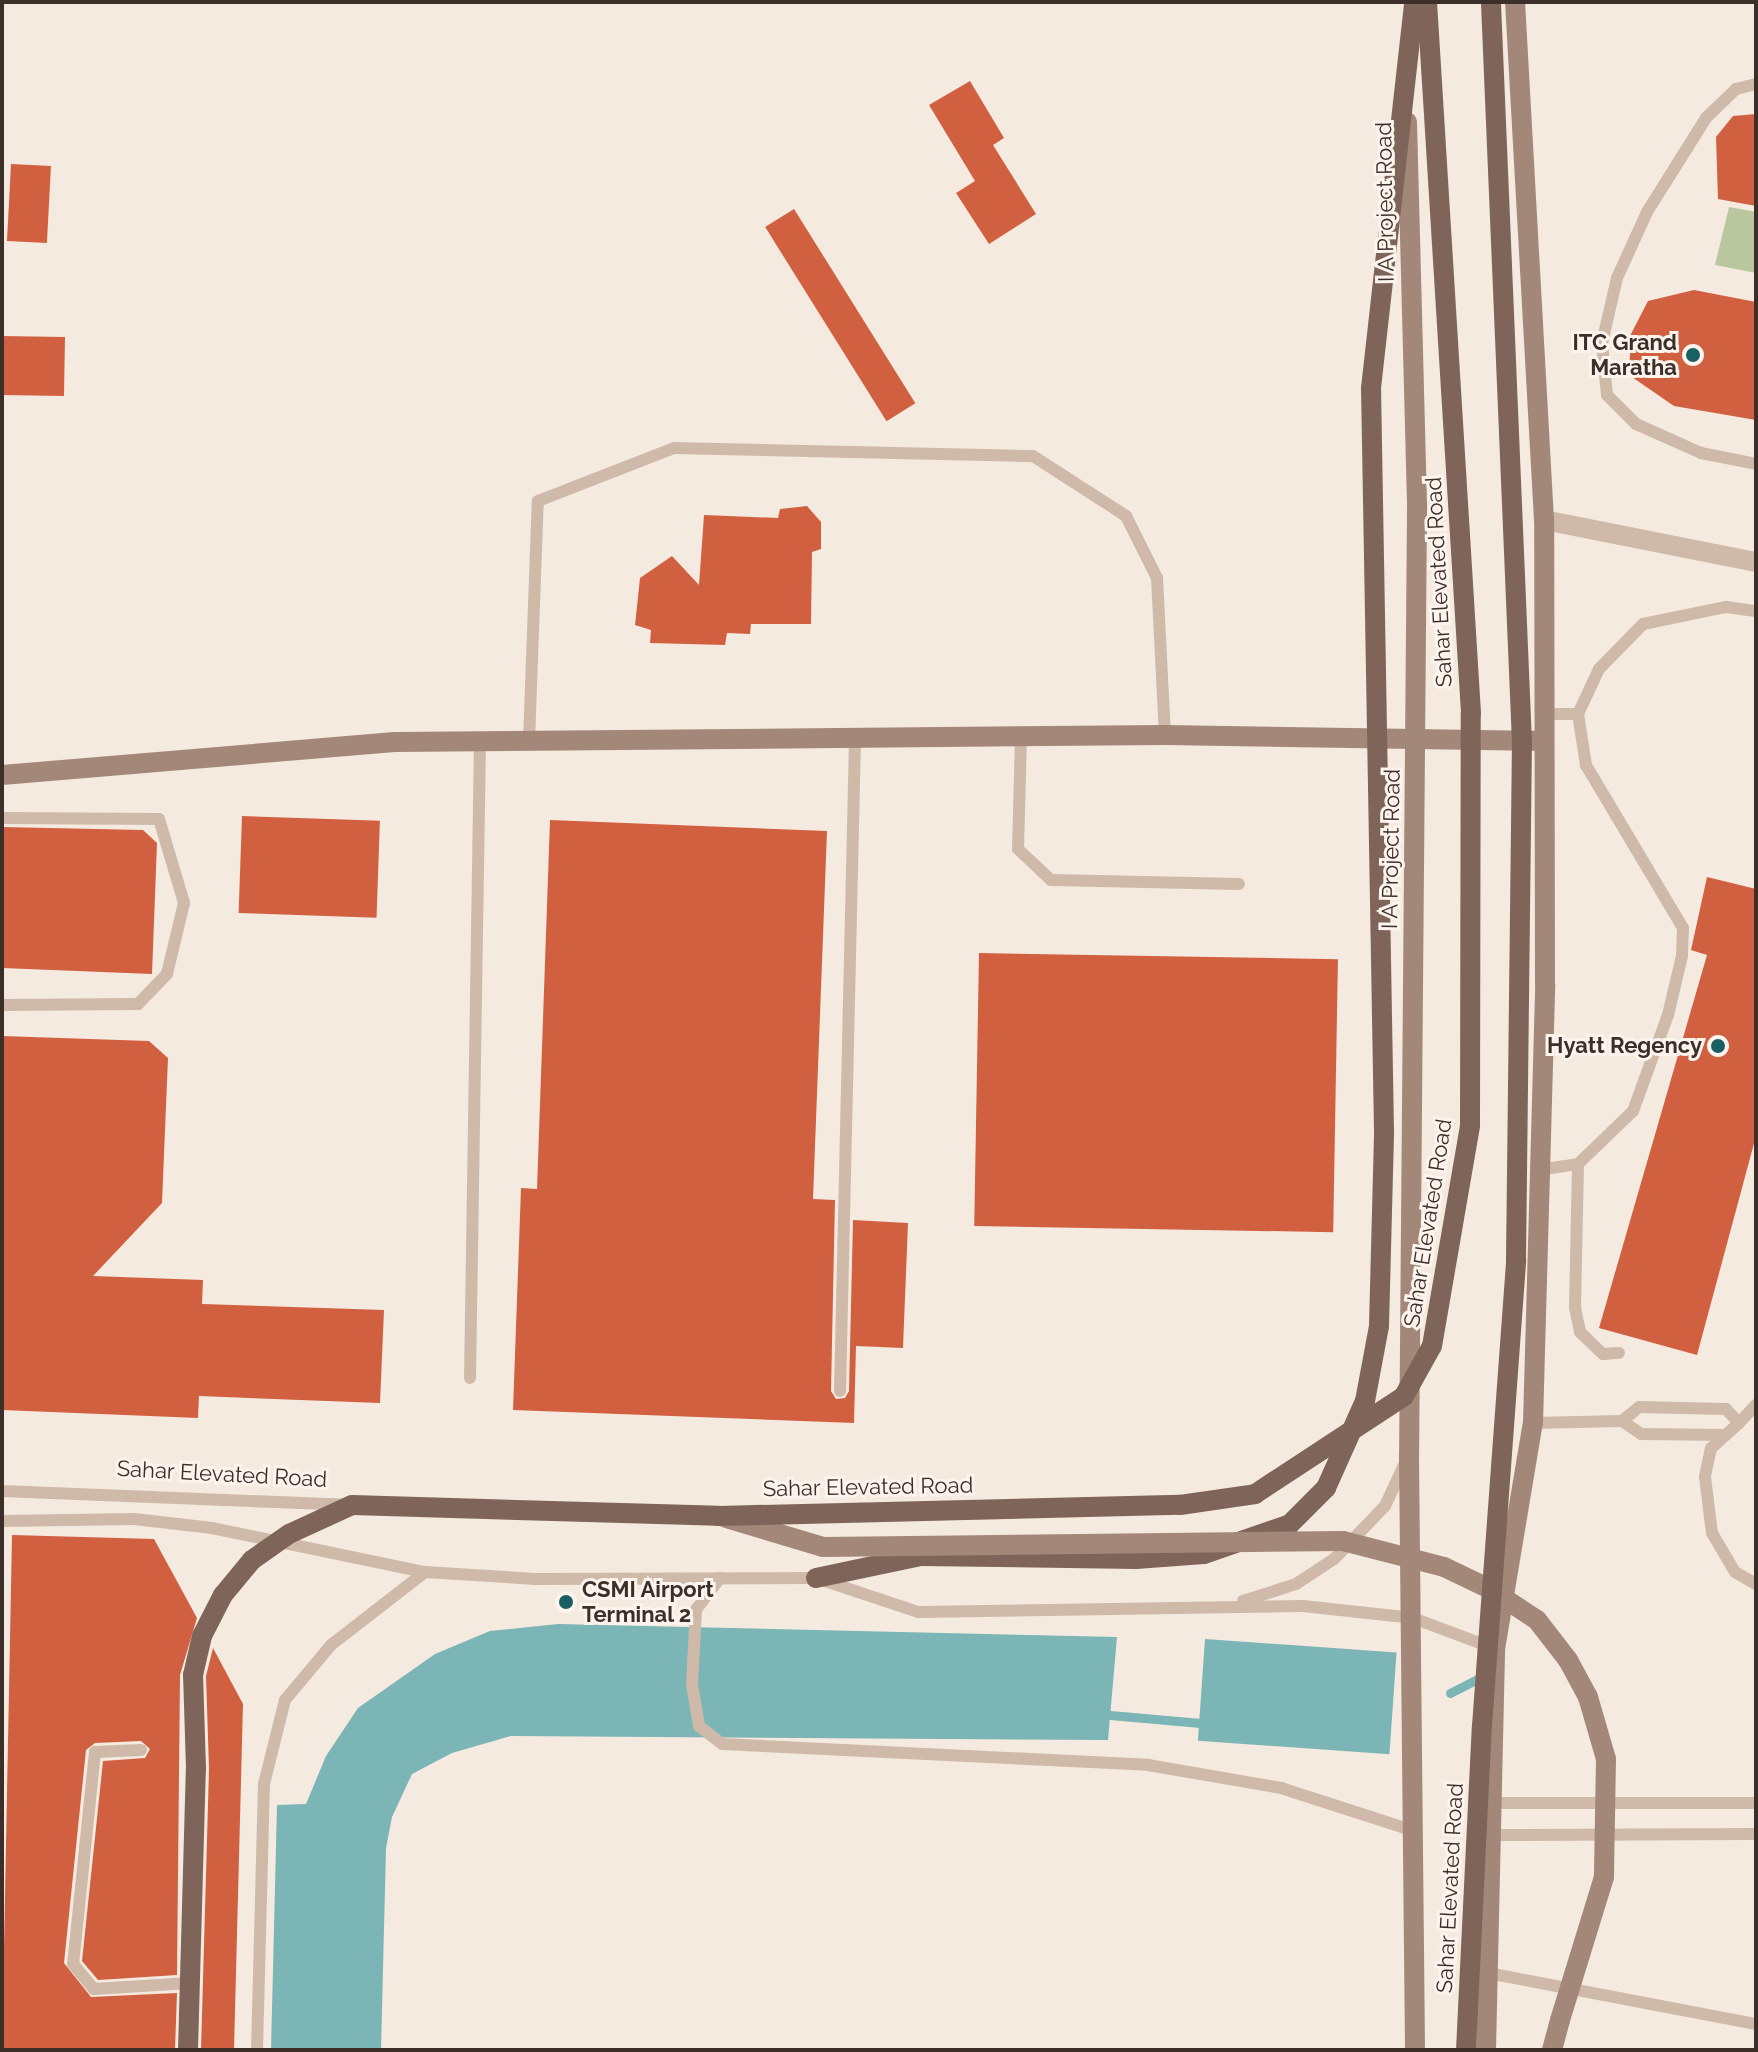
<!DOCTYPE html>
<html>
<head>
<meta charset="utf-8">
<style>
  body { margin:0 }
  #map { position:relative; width:1758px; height:2052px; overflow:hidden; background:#f5eadf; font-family:Raleway,sans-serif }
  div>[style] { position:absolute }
  .green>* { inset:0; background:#bac69d }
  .water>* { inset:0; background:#7bb5b6; transform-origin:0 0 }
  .stream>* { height:9px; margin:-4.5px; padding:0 4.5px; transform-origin:4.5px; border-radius:4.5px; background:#7bb5b6 }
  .building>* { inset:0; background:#d16041; transform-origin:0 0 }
  .lane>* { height:12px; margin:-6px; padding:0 6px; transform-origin:6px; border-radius:6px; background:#cfbaa9 }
  .street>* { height:20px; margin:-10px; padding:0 10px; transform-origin:10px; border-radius:10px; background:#cfbaa9 }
  .secondary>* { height:20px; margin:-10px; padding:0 10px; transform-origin:10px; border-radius:10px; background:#a3887a }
  .primary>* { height:20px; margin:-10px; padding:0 10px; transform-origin:10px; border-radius:10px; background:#7f6559 }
  .secondary-bridge>* { height:20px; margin:-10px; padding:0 10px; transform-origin:10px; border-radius:10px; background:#a3887a }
  .primary-bridge>* { height:20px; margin:-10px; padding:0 10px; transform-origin:10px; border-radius:10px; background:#7f6559 }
  .dots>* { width:22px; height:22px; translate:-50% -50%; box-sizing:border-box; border:4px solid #fcf4ed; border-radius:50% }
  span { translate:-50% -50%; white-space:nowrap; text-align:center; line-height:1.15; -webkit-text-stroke:6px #fcf4ed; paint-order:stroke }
  .street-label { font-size:22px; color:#3c2f2a }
  .poi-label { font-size:22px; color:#3c2f2a; font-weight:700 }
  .right { translate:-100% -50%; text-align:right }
  .left { translate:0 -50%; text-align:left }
  .frame { position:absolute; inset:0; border:4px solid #3c2f2a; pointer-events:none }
</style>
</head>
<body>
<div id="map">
  <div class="green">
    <div style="clip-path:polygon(1729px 207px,1756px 212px,1756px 273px,1715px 265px)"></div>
  </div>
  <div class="water">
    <div style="clip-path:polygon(558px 1624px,1117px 1637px,1108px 1740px,511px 1736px,452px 1753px,412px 1774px,392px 1817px,386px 1848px,381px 2050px,271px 2050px,277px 1805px,306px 1804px,326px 1756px,358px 1708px,435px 1654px,490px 1631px)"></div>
    <div style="left:1205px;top:1639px;width:192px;height:102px;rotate:4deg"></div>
  </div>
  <div class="stream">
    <div style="left:1450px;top:1693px;width:33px;rotate:-27deg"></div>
    <div style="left:1099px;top:1714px;width:113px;rotate:5.1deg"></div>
  </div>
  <div class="building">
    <div style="clip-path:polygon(970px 81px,1004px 138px,993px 145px,1036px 214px,989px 244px,956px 193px,975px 181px,929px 105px)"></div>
    <div style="clip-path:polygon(1756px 114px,1756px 206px,1718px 199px,1716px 137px,1733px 116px)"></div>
    <div style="left:11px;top:164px;width:40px;height:77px;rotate:3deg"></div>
    <div style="left:794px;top:209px;width:229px;height:34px;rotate:58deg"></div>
    <div style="clip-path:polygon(1694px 290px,1756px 302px,1756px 420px,1674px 406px,1629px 375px,1631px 334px,1648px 301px)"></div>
    <div style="left:2px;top:336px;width:63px;height:59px;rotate:1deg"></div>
    <div style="clip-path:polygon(807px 506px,821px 522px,821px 549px,812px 552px,811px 624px,751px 624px,750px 634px,727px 633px,725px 645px,650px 643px,651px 630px,635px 625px,640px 578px,672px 556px,699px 585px,704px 515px,778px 518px,780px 509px)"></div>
    <div style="left:242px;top:816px;width:138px;height:97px;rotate:2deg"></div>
    <div style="clip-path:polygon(550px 820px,827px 831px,813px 1199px,835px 1200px,831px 1391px,836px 1399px,845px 1398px,849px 1391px,853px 1220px,908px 1223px,903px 1348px,856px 1346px,854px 1423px,513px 1410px,521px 1188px,537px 1189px)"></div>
    <div style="clip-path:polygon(2px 827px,143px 830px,157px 843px,152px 974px,2px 968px)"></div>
    <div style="clip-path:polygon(1707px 877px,1756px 889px,1756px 1136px,1697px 1355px,1599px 1328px,1707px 955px,1691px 950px)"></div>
    <div style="left:979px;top:953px;width:359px;height:273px;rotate:1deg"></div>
    <div style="clip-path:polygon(2px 1036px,149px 1041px,168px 1058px,162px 1203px,93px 1276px,203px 1280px,202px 1304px,384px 1310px,380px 1403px,199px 1396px,198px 1418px,2px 1410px)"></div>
    <div style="clip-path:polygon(12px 1535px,154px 1539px,197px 1618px,180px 1675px,177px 1975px,98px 1980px,82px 1961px,103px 1761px,145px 1758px,150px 1749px,141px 1741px,95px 1743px,86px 1750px,64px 1963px,91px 1997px,177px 1993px,175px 2050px,2px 2050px)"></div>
    <div style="clip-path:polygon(213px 1648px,243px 1704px,234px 2050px,201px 2050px,209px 1769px,206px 1676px)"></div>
  </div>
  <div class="lane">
    <div style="left:1756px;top:84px;width:21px;rotate:166deg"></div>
    <div style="left:1736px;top:89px;width:42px;rotate:136deg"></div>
    <div style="left:1706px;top:118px;width:111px;rotate:122.1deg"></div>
    <div style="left:1647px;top:212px;width:72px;rotate:114.4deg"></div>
    <div style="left:1617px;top:278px;width:67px;rotate:103deg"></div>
    <div style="left:1602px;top:343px;width:52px;rotate:84.5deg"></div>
    <div style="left:1607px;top:395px;width:41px;rotate:45deg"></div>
    <div style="left:1636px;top:424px;width:71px;rotate:24deg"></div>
    <div style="left:1701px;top:453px;width:56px;rotate:11.3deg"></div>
    <div style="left:1546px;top:714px;width:32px"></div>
    <div style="left:1021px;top:736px;width:113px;rotate:91.5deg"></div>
    <div style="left:1018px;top:849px;width:45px;rotate:43.2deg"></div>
    <div style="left:1051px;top:880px;width:188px;rotate:1.2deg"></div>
    <div style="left:529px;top:741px;width:240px;rotate:-87.9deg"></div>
    <div style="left:538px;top:501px;width:146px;rotate:-21.3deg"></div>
    <div style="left:674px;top:448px;width:359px;rotate:1.3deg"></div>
    <div style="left:1033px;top:456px;width:111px;rotate:32.8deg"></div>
    <div style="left:1126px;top:516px;width:69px;rotate:63.4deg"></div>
    <div style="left:1157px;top:578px;width:157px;rotate:87.1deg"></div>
    <div style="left:2px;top:818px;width:157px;rotate:0.4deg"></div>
    <div style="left:159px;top:819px;width:88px;rotate:73.4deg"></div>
    <div style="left:184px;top:903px;width:73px;rotate:103.5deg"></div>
    <div style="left:167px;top:974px;width:42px;rotate:134deg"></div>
    <div style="left:138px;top:1004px;width:136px;rotate:179.6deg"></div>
    <div style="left:1578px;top:1164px;width:144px;rotate:91.2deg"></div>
    <div style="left:1575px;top:1308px;width:25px;rotate:78deg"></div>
    <div style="left:1580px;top:1332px;width:32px;rotate:44deg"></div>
    <div style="left:1603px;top:1354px;width:16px;rotate:-4deg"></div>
    <div style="left:1538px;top:1170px;width:40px;rotate:-8.5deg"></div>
    <div style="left:1578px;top:1164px;width:76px;rotate:-43.9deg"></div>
    <div style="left:1633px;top:1111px;width:102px;rotate:-70deg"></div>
    <div style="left:1668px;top:1015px;width:61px;rotate:-76.7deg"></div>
    <div style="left:1682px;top:956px;width:28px;rotate:-88deg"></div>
    <div style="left:1683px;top:928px;width:190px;rotate:-120.8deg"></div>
    <div style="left:1586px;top:765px;width:52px;rotate:-98.9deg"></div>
    <div style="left:1578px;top:714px;width:50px;rotate:-65deg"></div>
    <div style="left:1599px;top:669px;width:63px;rotate:-45.6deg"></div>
    <div style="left:1643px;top:624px;width:85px;rotate:-11.6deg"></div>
    <div style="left:1726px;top:607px;width:30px;rotate:8deg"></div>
    <div style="left:470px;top:1378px;width:637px;rotate:-89.1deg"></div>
    <div style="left:840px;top:1391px;width:653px;rotate:-88.68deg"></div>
    <div style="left:1622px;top:1421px;width:22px;rotate:-39deg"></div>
    <div style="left:1639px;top:1407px;width:87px;rotate:1.3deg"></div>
    <div style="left:1726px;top:1409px;width:19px;rotate:47deg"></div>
    <div style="left:1739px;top:1423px;width:38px;rotate:138deg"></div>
    <div style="left:1711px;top:1448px;width:30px;rotate:102deg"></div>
    <div style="left:1705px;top:1477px;width:56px;rotate:82.9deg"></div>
    <div style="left:1712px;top:1533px;width:45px;rotate:59.5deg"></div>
    <div style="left:1735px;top:1572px;width:24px;rotate:30deg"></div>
    <div style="left:1533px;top:1423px;width:89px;rotate:-1.3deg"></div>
    <div style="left:1622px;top:1421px;width:23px;rotate:34deg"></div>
    <div style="left:1641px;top:1434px;width:84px;rotate:0.7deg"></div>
    <div style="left:1739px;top:1423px;width:25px;rotate:-47deg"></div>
    <div style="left:2px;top:1491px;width:344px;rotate:2.3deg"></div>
    <div style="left:2px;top:1521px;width:132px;rotate:-0.9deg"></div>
    <div style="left:134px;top:1519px;width:79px;rotate:6.6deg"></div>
    <div style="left:212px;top:1528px;width:217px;rotate:11.7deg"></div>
    <div style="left:425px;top:1572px;width:110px;rotate:3.6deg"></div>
    <div style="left:535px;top:1579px;width:281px;rotate:-0.2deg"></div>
    <div style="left:816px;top:1578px;width:108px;rotate:18.4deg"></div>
    <div style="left:918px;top:1612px;width:385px;rotate:-0.9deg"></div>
    <div style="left:1303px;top:1606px;width:111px;rotate:6.2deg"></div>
    <div style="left:1413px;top:1618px;width:85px;rotate:20.6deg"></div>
    <div style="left:720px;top:1578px;width:40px;rotate:127deg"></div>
    <div style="left:696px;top:1610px;width:74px;rotate:93.1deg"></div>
    <div style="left:692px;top:1684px;width:43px;rotate:80.5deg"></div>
    <div style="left:699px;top:1726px;width:29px;rotate:38deg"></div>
    <div style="left:722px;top:1744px;width:427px;rotate:2.8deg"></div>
    <div style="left:1148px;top:1765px;width:135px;rotate:9.8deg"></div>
    <div style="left:1281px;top:1788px;width:140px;rotate:17.9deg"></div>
    <div style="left:1243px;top:1601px;width:56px;rotate:-17.8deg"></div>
    <div style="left:1296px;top:1584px;width:45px;rotate:-33.3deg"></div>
    <div style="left:1334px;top:1559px;width:74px;rotate:-46.1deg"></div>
    <div style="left:1385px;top:1506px;width:47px;rotate:-65.1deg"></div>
    <div style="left:141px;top:1750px;width:46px;rotate:177.5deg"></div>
    <div style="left:95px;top:1752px;width:213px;rotate:95.9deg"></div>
    <div style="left:73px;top:1964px;width:33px;rotate:50deg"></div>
    <div style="left:94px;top:1989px;width:96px;rotate:-3.6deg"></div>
    <div style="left:1493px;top:1803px;width:263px"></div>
    <div style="left:1492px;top:1835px;width:264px;rotate:-0.2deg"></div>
    <div style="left:1488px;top:1973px;width:273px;rotate:10.8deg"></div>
    <div style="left:257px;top:2050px;width:266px;rotate:-88.5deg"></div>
    <div style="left:264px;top:1784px;width:87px;rotate:-76deg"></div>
    <div style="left:285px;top:1700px;width:72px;rotate:-50.1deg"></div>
    <div style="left:331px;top:1645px;width:119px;rotate:-37.8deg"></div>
  </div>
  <div class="street">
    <div style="left:1544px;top:520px;width:216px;rotate:11.2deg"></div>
  </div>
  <div class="secondary">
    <div style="left:1407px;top:122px;width:388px;rotate:88.5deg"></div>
    <div style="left:1417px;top:510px;width:946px;rotate:90.48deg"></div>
    <div style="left:1409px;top:1456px;width:594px;rotate:89.42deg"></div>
    <div style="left:2px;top:775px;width:394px;rotate:-4.8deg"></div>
    <div style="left:395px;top:742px;width:770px;rotate:-0.52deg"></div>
    <div style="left:1165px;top:735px;width:371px;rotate:0.9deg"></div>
    <div style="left:1486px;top:2050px;width:401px;rotate:-88.7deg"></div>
    <div style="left:1495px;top:1649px;width:229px;rotate:-80.5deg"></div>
    <div style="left:1533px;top:1423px;width:439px;rotate:-88.4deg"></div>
    <div style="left:1545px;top:984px;width:464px;rotate:-90.1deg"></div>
    <div style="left:1544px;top:520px;width:519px;rotate:-93.2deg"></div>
    <div style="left:1552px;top:2050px;width:31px;rotate:-75deg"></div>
  </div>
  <div class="primary">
    <div style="left:816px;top:1578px;width:106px;rotate:-11.9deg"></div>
    <div style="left:920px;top:1556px;width:216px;rotate:0.8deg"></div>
    <div style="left:1136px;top:1559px;width:68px;rotate:-4.2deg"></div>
    <div style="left:1204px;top:1554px;width:91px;rotate:-19.2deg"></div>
    <div style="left:1290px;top:1524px;width:51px;rotate:-45deg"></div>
    <div style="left:1326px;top:1488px;width:95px;rotate:-65.9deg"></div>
    <div style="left:1365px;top:1401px;width:76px;rotate:-79.4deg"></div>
    <div style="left:1379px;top:1326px;width:195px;rotate:-88.5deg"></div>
    <div style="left:1466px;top:2050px;width:324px;rotate:-87.2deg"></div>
  </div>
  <div class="secondary-bridge">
    <div style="left:726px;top:1518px;width:101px;rotate:16.6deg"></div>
    <div style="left:823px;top:1547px;width:520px;rotate:-0.66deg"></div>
    <div style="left:1343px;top:1541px;width:104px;rotate:14.4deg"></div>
    <div style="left:1444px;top:1567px;width:51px;rotate:25.6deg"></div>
    <div style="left:1490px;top:1589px;width:56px;rotate:33.4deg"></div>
    <div style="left:1537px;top:1620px;width:51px;rotate:52.2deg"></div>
    <div style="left:1568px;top:1660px;width:42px;rotate:61.6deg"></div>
    <div style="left:1588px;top:1697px;width:65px;rotate:73.8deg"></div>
    <div style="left:1606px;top:1759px;width:118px;rotate:91deg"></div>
    <div style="left:1604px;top:1877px;width:150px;rotate:107.1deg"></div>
  </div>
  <div class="primary-bridge">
    <div style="left:1384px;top:1131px;width:743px;rotate:-91deg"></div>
    <div style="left:1371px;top:388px;width:388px;rotate:-83.6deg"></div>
    <div style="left:1482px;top:1726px;width:467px;rotate:-85.8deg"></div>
    <div style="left:1516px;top:1260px;width:517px;rotate:-89.34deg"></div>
    <div style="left:1522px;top:743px;width:742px;rotate:-92.4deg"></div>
    <div style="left:188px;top:2050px;width:281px;rotate:-88.4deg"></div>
    <div style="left:196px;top:1769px;width:94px;rotate:-91.8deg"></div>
    <div style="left:193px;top:1675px;width:40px;rotate:-77deg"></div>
    <div style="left:202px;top:1636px;width:46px;rotate:-62.9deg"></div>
    <div style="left:223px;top:1595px;width:45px;rotate:-50.4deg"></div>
    <div style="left:252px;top:1560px;width:45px;rotate:-35.1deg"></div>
    <div style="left:289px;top:1534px;width:69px;rotate:-24.7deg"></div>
    <div style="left:352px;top:1505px;width:366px;rotate:1.7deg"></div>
    <div style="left:718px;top:1516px;width:462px;rotate:-1.4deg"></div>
    <div style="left:1180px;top:1505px;width:76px;rotate:-8.3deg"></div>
    <div style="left:1255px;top:1494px;width:178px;rotate:-33.3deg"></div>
    <div style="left:1404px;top:1396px;width:57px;rotate:-60.8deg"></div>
    <div style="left:1432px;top:1346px;width:224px;rotate:-80.2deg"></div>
    <div style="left:1470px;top:1125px;width:412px;rotate:-89.9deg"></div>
    <div style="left:1471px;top:713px;width:712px;rotate:-93.54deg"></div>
  </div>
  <div class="dots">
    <div style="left:1693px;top:355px;background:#1a5f62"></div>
    <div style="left:1718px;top:1046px;background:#1a5f62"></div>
    <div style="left:566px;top:1602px;background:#1a5f62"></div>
  </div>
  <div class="street-label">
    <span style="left:1385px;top:202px;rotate:-91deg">I A Project Road</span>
    <span style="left:1439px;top:582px;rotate:-93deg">Sahar Elevated Road</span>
    <span style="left:1391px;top:849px;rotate:-89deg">I A Project Road</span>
    <span style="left:1428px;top:1223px;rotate:-81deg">Sahar Elevated Road</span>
    <span style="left:222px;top:1474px;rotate:3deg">Sahar Elevated Road</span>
    <span style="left:868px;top:1487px;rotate:-1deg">Sahar Elevated Road</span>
    <span style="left:1450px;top:1888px;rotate:-87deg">Sahar Elevated Road</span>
  </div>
  <div class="poi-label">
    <span class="right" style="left:1677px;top:355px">ITC Grand<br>Maratha</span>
    <span class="right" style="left:1702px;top:1046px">Hyatt Regency</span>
    <span class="left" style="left:582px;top:1602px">CSMI Airport<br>Terminal 2</span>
  </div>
  <div class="frame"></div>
</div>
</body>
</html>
